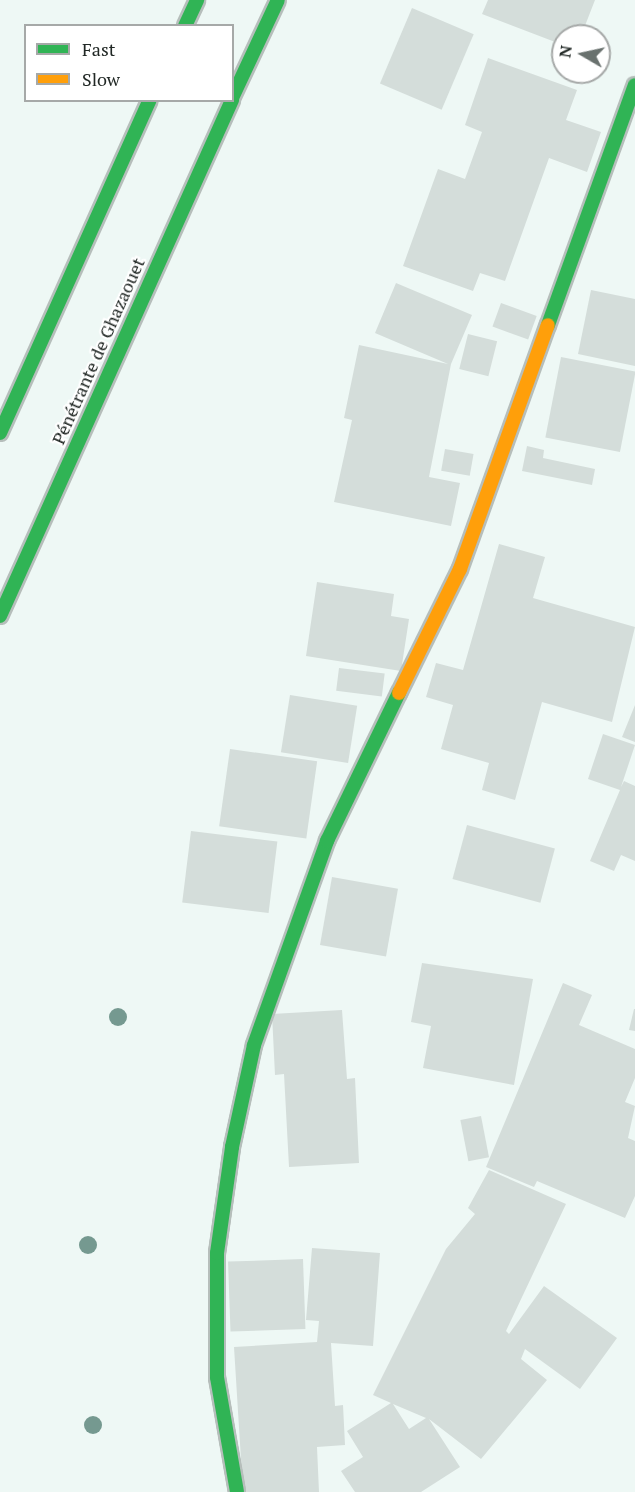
<!DOCTYPE html>
<html>
<head>
<meta charset="utf-8">
<style>
  body { margin:0 }
  #map { position:relative; width:635px; height:1492px; overflow:hidden; background:#eef8f5; font-family:"PT Serif",serif }
  div>[style] { position:absolute }
  .building>* { inset:0; background:#d4ddda; transform-origin:0 0 }
  .roads { filter:drop-shadow(2px 0 #b6bebb) drop-shadow(-2px 0 #b6bebb) drop-shadow(0 2px #b6bebb) drop-shadow(0 -2px #b6bebb) }
  .fast>* { height:14px; margin:-7px; padding:0 7px; transform-origin:7px; border-radius:7px; background:#30b455 }
  .slow>* { height:14px; margin:-7px; padding:0 7px; transform-origin:7px; border-radius:7px; background:#ff9f0a }
  .trees>* { width:18px; height:18px; margin:-9px; border-radius:50%; background:#759990 }
  span { translate:-50% -50%; white-space:nowrap; text-align:center; line-height:1.15; -webkit-text-stroke:4.5px #fff; paint-order:stroke }
  .street-label { font-size:18px; color:#212825 }
  .legend { position:absolute; left:24px; top:24px; width:210px; height:78px; box-sizing:border-box; background:#fff; border:2px solid #a6a9a8; margin:0; padding:8px 10px; list-style:none; font-size:18px; color:#212825 }
  .legend li { display:flex; align-items:center; gap:12px; height:30px }
  .legend b { width:30px; border:2px solid #a6a9a8 }
  .north { position:absolute; left:551px; top:24px; width:60px; height:60px; box-sizing:border-box; background:#fff; border:2px solid #a6a9a8; border-radius:50%; rotate:279deg; font-size:16px; font-weight:700; line-height:24px; text-align:center; color:#212825 }
  .north::after { content:''; display:block; margin:auto; width:21px; height:27px; background:#69716e; clip-path:polygon(50% 0,100% 100%,50% 72%,0 100%) }
</style>
</head>
<body>
<div id="map">
  <div class="building">
    <div style="clip-path:polygon(488px 0,595px 0,581px 36px,563px 36px,563px 45px,482px 14px)"></div>
    <div style="left:412px;top:8px;width:67px;height:82px;rotate:23deg"></div>
    <div style="clip-path:polygon(488px 58px,577px 90px,566px 120px,601px 132px,587px 172px,549px 158px,505px 281px,480px 273px,473px 291px,403px 266px,438px 169px,465px 179px,482px 132px,465px 125px)"></div>
    <div style="clip-path:polygon(396px 283px,472px 315px,451px 364px,429px 477px,460px 483px,451px 526px,334px 502px,352px 420px,344px 418px,359px 345px,448px 364px,375px 333px)"></div>
    <div style="clip-path:polygon(591px 290px,635px 299px,635px 366px,578px 354px)"></div>
    <div style="left:501px;top:303px;width:38px;height:25px;rotate:20deg"></div>
    <div style="left:468px;top:334px;width:30px;height:36px;rotate:14deg"></div>
    <div style="left:561px;top:357px;width:76px;height:82px;rotate:11deg"></div>
    <div style="clip-path:polygon(527px 446px,544px 450px,543px 458px,595px 469px,592px 485px,522px 471px)"></div>
    <div style="left:445px;top:449px;width:29px;height:22px;rotate:10deg"></div>
    <div style="clip-path:polygon(499px 544px,545px 557px,533px 598px,635px 627px,612px 722px,542px 702px,515px 800px,482px 790px,489px 763px,441px 749px,453px 705px,426px 697px,436px 663px,463px 670px)"></div>
    <div style="clip-path:polygon(317px 582px,394px 594px,391px 616px,409px 619px,401px 671px,306px 656px)"></div>
    <div style="left:339px;top:668px;width:46px;height:23px;rotate:7deg"></div>
    <div style="left:290px;top:695px;width:68px;height:58px;rotate:9deg"></div>
    <div style="clip-path:polygon(635px 705px,635px 742px,622px 737px)"></div>
    <div style="clip-path:polygon(603px 734px,635px 745px,621px 787px,624px 781px,635px 786px,635px 861px,621px 855px,614px 871px,590px 861px,620px 790px,588px 779px)"></div>
    <div style="left:230px;top:749px;width:88px;height:78px;rotate:8deg"></div>
    <div style="left:467px;top:825px;width:91px;height:56px;rotate:15deg"></div>
    <div style="left:191px;top:831px;width:87px;height:72px;rotate:7deg"></div>
    <div style="left:332px;top:877px;width:67px;height:69px;rotate:10deg"></div>
    <div style="clip-path:polygon(422px 963px,533px 979px,514px 1085px,423px 1068px,431px 1026px,411px 1022px)"></div>
    <div style="clip-path:polygon(563px 983px,592px 995px,579px 1025px,635px 1049px,635px 1078px,625px 1102px,635px 1106px,628px 1138px,635px 1141px,635px 1196px,625px 1218px,537px 1181px,534px 1187px,486px 1167px)"></div>
    <div style="clip-path:polygon(634px 1009px,635px 1009px,635px 1031px,629px 1030px)"></div>
    <div style="clip-path:polygon(342px 1010px,347px 1079px,355px 1078px,359px 1163px,289px 1167px,284px 1074px,275px 1075px,272px 1014px)"></div>
    <div style="left:481px;top:1116px;width:42px;height:21px;rotate:79deg"></div>
    <div style="clip-path:polygon(evenodd,489px 1170px,566px 1204px,506px 1331px,509px 1334px,544px 1286px,617px 1338px,580px 1389px,525px 1349px,521px 1359px,547px 1380px,481px 1459px,429px 1419px,460px 1467px,421px 1492px,355px 1492px,341px 1471px,363px 1457px,347px 1431px,391px 1403px,373px 1395px,446px 1249px,475px 1214px,468px 1208px,489px 1170px,393px 1404px,426px 1418px,409px 1429px,393px 1404px)"></div>
    <div style="clip-path:polygon(312px 1248px,380px 1253px,373px 1346px,331px 1343px,335px 1406px,343px 1405px,345px 1445px,317px 1447px,319px 1492px,243px 1492px,234px 1347px,317px 1342px,319px 1321px,306px 1320px)"></div>
    <div style="left:303px;top:1259px;width:70px;height:75px;rotate:88deg"></div>
  </div>
  <div class="roads">
    <div class="fast">
      <div style="left:185px;top:26px;width:29px;rotate:-65deg"></div>
      <div style="left:232px;top:98px;width:108px;rotate:-64.9deg"></div>
      <div style="left:548px;top:325px;width:255px;rotate:-70.1deg"></div>
      <div style="left:0;top:433px;width:365px;rotate:-65.8deg"></div>
      <div style="left:0;top:616px;width:566px;rotate:-65.79deg"></div>
      <div style="left:237px;top:1492px;width:117px;rotate:-99.9deg"></div>
      <div style="left:217px;top:1377px;width:124px;rotate:-90deg"></div>
      <div style="left:217px;top:1253px;width:107px;rotate:-81.9deg"></div>
      <div style="left:232px;top:1147px;width:104px;rotate:-77.8deg"></div>
      <div style="left:254px;top:1045px;width:217px;rotate:-70.3deg"></div>
      <div style="left:327px;top:841px;width:165px;rotate:-64.1deg"></div>
    </div>
    <div class="slow">
      <div style="left:399px;top:693px;width:138px;rotate:-63.8deg"></div>
      <div style="left:460px;top:569px;width:259px;rotate:-70.2deg"></div>
    </div>
  </div>
  <div class="trees">
    <div style="left:118px;top:1017px"></div>
    <div style="left:88px;top:1245px"></div>
    <div style="left:93px;top:1425px"></div>
  </div>
  <div class="street-label">
    <span style="left:98px;top:351px;rotate:-66deg">Pénétrante de Ghazaouet</span>
  </div>
  <ul class="legend">
  <li><b style="height:8px;background:#30b455"></b>Fast</li>
  <li><b style="height:8px;background:#ff9f0a"></b>Slow</li>
  </ul>
  <div class="north">N</div>
</div>
</body>
</html>
